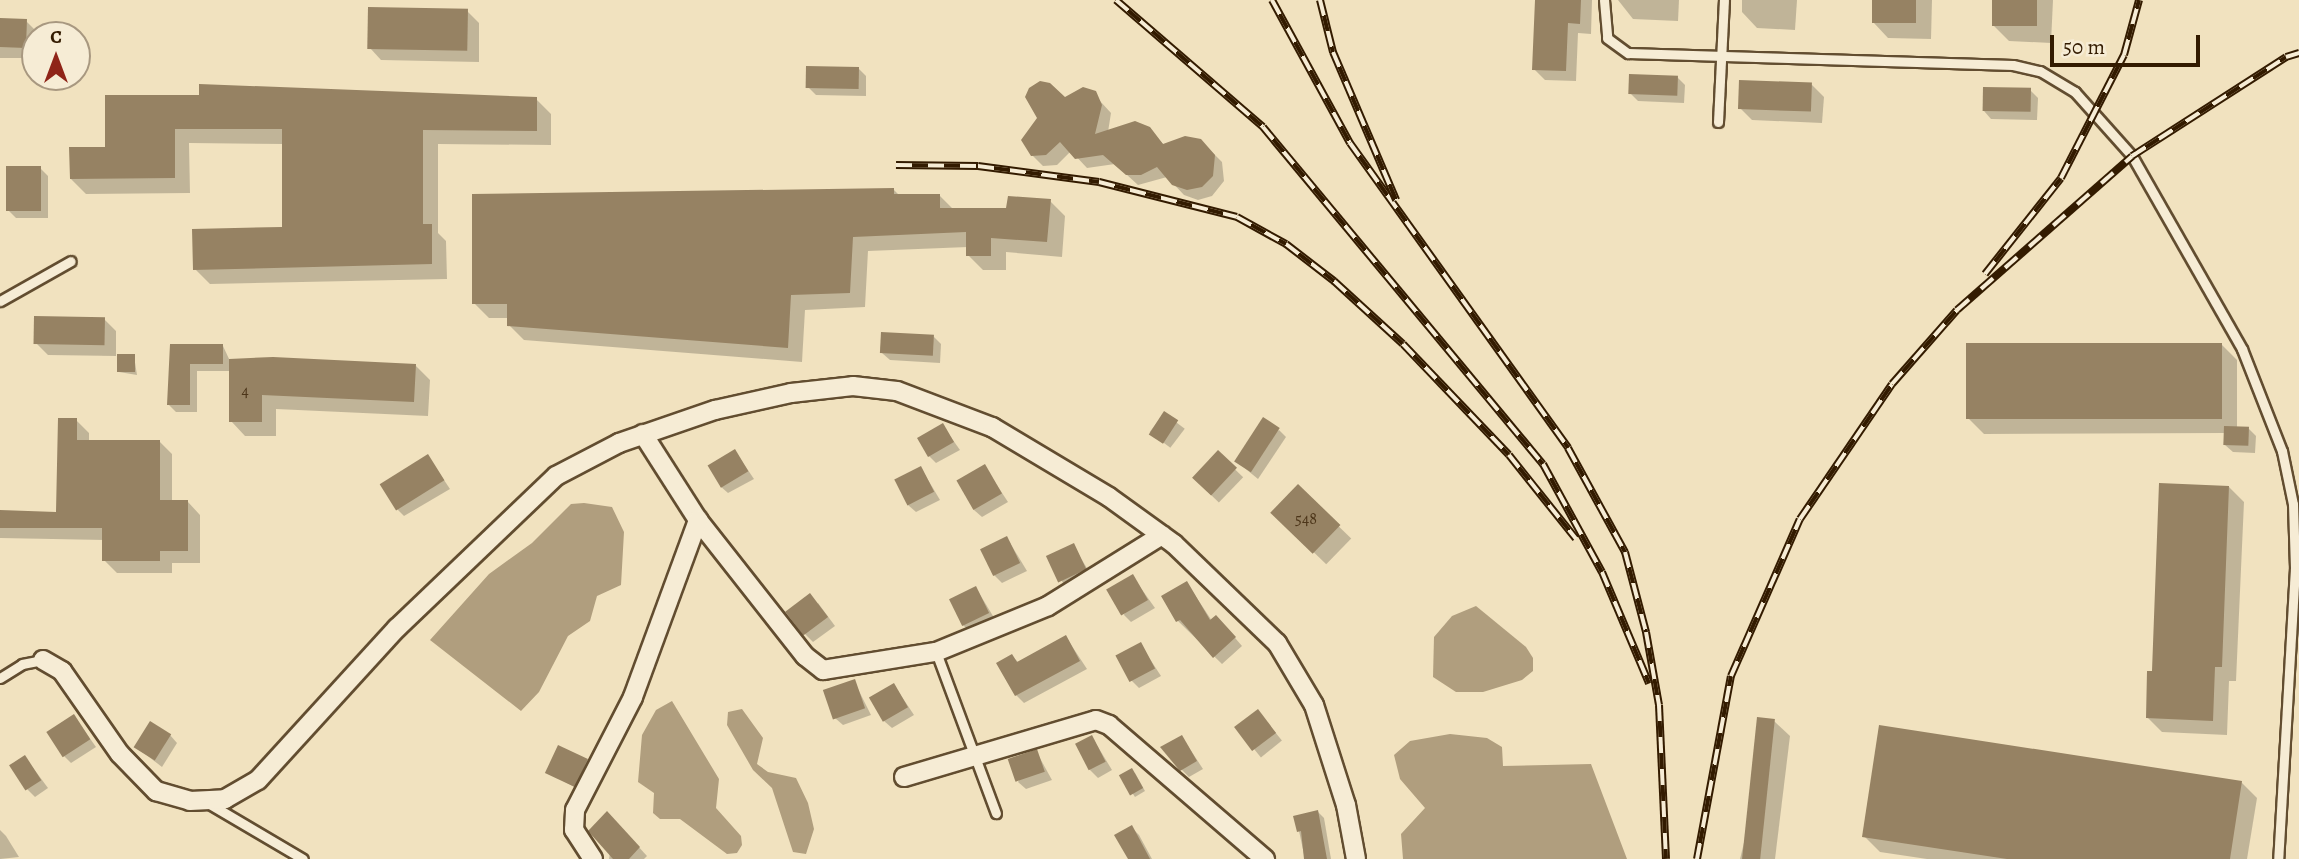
<!DOCTYPE html>
<html>
<head>
<meta charset="utf-8">
<style>
  body { margin:0 }
  #map { position:relative; width:2299px; height:859px; overflow:hidden; background:#f1e2bf; font-family:Alegreya,serif }
  div>[style] { position:absolute }
  .water>* { inset:0; background:#b09e7e }
  .shadow>* { inset:0; background:#0003; transform-origin:0 0 }
  .building>* { inset:0; background:#968263; transform-origin:0 0 }
  .roads { filter:drop-shadow(2px 0 #624d30) drop-shadow(-2px 0 #624d30) drop-shadow(0 2px #624d30) drop-shadow(0 -2px #624d30) }
  .lane>* { height:9px; margin:-4.5px; padding:0 4.5px; transform-origin:4.5px; border-radius:4.5px; background:#f6ecd5 }
  .street>* { height:18px; margin:-9px; padding:0 9px; transform-origin:9px; border-radius:9px; background:#f6ecd5 }
  .rail>* { height:8px; margin-top:-4px; transform-origin:0; background:repeating-linear-gradient(90deg,#f6ecd5 0 16px,#331b00 0 32px); box-sizing:border-box; border-block:2px solid #331b00 }
  span { translate:-50% -50%; white-space:nowrap; text-align:center; line-height:1.15; -webkit-text-stroke:5px #f6ecd5; paint-order:stroke }
  .number-label { font-size:16px; color:#4c3519 }
  .number-label span { -webkit-text-stroke-width:0 }
  .north { position:absolute; left:21px; top:21px; width:70px; height:70px; box-sizing:border-box; background:#f6ecd5; border:2px solid #a89880; border-radius:50%; rotate:0deg; font-size:19px; font-weight:700; line-height:28px; text-align:center; color:#331b00 }
  .north::after { content:''; display:block; margin:auto; width:24px; height:32px; background:#8f2418; clip-path:polygon(50% 0,100% 100%,50% 72%,0 100%) }
  .scale { position:absolute; left:2050px; top:35px; width:150px; height:32px; box-sizing:border-box; border:4px solid #331b00; border-top:0; padding-left:9px; font-size:21px; line-height:24px; white-space:nowrap; color:#331b00; -webkit-text-stroke:5px #f6ecd5; paint-order:stroke }
</style>
</head>
<body>
<div id="map">
  <div class="water">
    <div style="clip-path:polygon(584px 503px,612px 507px,624px 532px,621px 585px,597px 596px,590px 621px,568px 636px,539px 692px,521px 711px,430px 640px,489px 574px,532px 543px,571px 504px)"></div>
    <div style="clip-path:polygon(1476px 606px,1526px 647px,1533px 658px,1533px 671px,1522px 680px,1483px 692px,1456px 692px,1433px 677px,1434px 637px,1452px 616px)"></div>
    <div style="clip-path:polygon(672px 701px,719px 779px,716px 808px,741px 836px,742px 845px,737px 853px,727px 854px,680px 819px,660px 819px,653px 813px,654px 793px,638px 782px,642px 735px,656px 710px)"></div>
    <div style="clip-path:polygon(742px 709px,763px 738px,757px 764px,768px 772px,796px 778px,808px 803px,814px 829px,806px 854px,793px 852px,772px 788px,753px 770px,727px 725px,728px 712px)"></div>
    <div style="clip-path:polygon(1450px 734px,1487px 738px,1502px 747px,1503px 766px,1591px 764px,1627px 859px,1403px 859px,1401px 834px,1425px 808px,1400px 779px,1394px 755px,1410px 741px)"></div>
  </div>
  <div class="shadow">
    <div style="clip-path:polygon(1537px 0,1592px 0,1591px 34px,1578px 33px,1576px 81px,1545px 80px,1534px 69px)"></div>
    <div style="clip-path:polygon(1618px 0,1679px 0,1678px 21px,1633px 19px)"></div>
    <div style="clip-path:polygon(1742px 0,1797px 0,1795px 30px,1757px 28px,1742px 12px)"></div>
    <div style="clip-path:polygon(1873px 0,1932px 0,1931px 39px,1888px 38px,1873px 22px)"></div>
    <div style="clip-path:polygon(1994px 0,2053px 0,2051px 43px,2009px 41px,1993px 25px)"></div>
    <div style="clip-path:polygon(467px 11px,479px 23px,479px 62px,381px 60px,370px 48px)"></div>
    <div style="clip-path:polygon(0 20px,26px 21px,38px 33px,35px 58px,0 58px)"></div>
    <div style="clip-path:polygon(858px 68px,866px 76px,866px 96px,816px 95px,808px 87px)"></div>
    <div style="clip-path:polygon(1677px 77px,1685px 85px,1684px 103px,1638px 101px,1630px 93px)"></div>
    <div style="clip-path:polygon(1812px 85px,1824px 97px,1822px 123px,1752px 120px,1740px 108px)"></div>
    <div style="clip-path:polygon(1089px 89px,1111px 113px,1108px 132px,1149px 129px,1164px 145px,1211px 151px,1222px 162px,1224px 181px,1212px 196px,1198px 200px,1184px 195px,1167px 177px,1138px 185px,1115px 164px,1087px 168px,1071px 151px,1057px 165px,1043px 166px,1032px 155px,1065px 99px)"></div>
    <div style="clip-path:polygon(2030px 90px,2038px 98px,2037px 120px,1991px 119px,1984px 111px)"></div>
    <div style="clip-path:polygon(107px 97px,536px 99px,551px 114px,551px 145px,438px 144px,438px 233px,446px 241px,447px 279px,210px 284px,195px 269px,284px 229px,284px 144px,189px 143px,190px 193px,86px 194px,71px 179px,106px 149px)"></div>
    <div style="clip-path:polygon(40px 168px,48px 176px,48px 218px,16px 218px,8px 210px)"></div>
    <div style="clip-path:polygon(894px 190px,900px 196px,940px 196px,954px 210px,1008px 210px,1050px 201px,1065px 216px,1062px 257px,1006px 252px,1006px 270px,983px 270px,968px 255px,968px 247px,868px 251px,865px 307px,805px 310px,802px 362px,524px 340px,509px 325px,509px 318px,489px 318px,474px 303px)"></div>
    <div style="clip-path:polygon(104px 319px,116px 331px,116px 356px,134px 356px,137px 375px,119px 372px,119px 356px,48px 355px,36px 343px)"></div>
    <div style="clip-path:polygon(933px 336px,941px 344px,940px 363px,890px 360px,882px 353px)"></div>
    <div style="clip-path:polygon(2221px 344px,2237px 360px,2237px 428px,2248px 428px,2256px 436px,2255px 453px,2233px 452px,2225px 445px,2225px 433px,1984px 434px,1968px 418px)"></div>
    <div style="clip-path:polygon(172px 346px,223px 346px,230px 361px,415px 365px,430px 380px,428px 416px,276px 409px,276px 436px,245px 436px,231px 421px,231px 371px,197px 371px,197px 412px,176px 412px,169px 405px)"></div>
    <div style="left:1164px;top:413px;width:26px;height:24px;rotate:37deg"></div>
    <div style="clip-path:polygon(76px 420px,89px 433px,89px 441px,159px 441px,172px 454px,172px 502px,188px 502px,200px 515px,200px 563px,172px 563px,172px 573px,117px 573px,104px 560px,104px 540px,0 538px,0 512px,58px 514px)"></div>
    <div style="clip-path:polygon(943px 426px,960px 450px,936px 463px,929px 456px)"></div>
    <div style="clip-path:polygon(1279px 430px,1286px 437px,1258px 479px,1236px 461px)"></div>
    <div style="clip-path:polygon(735px 451px,754px 479px,728px 493px,720px 486px)"></div>
    <div style="left:1218px;top:453px;width:35px;height:35px;rotate:44deg"></div>
    <div style="clip-path:polygon(428px 456px,450px 489px,404px 516px,396px 508px)"></div>
    <div style="clip-path:polygon(985px 467px,1008px 502px,982px 517px,974px 510px)"></div>
    <div style="clip-path:polygon(921px 468px,940px 500px,916px 512px,908px 505px)"></div>
    <div style="left:1298px;top:487px;width:74px;height:36px;rotate:44deg"></div>
    <div style="clip-path:polygon(2229px 487px,2244px 502px,2236px 681px,2229px 681px,2227px 735px,2162px 732px,2147px 717px,2153px 673px)"></div>
    <div style="clip-path:polygon(1007px 538px,1027px 571px,1002px 583px,994px 575px)"></div>
    <div style="left:1073px;top:545px;width:37px;height:28px;rotate:59deg"></div>
    <div style="clip-path:polygon(1133px 577px,1155px 608px,1131px 622px,1124px 615px)"></div>
    <div style="clip-path:polygon(1187px 583px,1212px 621px,1224px 625px,1242px 646px,1222px 664px,1178px 621px)"></div>
    <div style="clip-path:polygon(976px 588px,996px 621px,971px 633px,963px 625px)"></div>
    <div style="clip-path:polygon(818px 603px,835px 626px,813px 642px,805px 634px)"></div>
    <div style="clip-path:polygon(1066px 637px,1087px 669px,1024px 703px,1016px 695px,1012px 656px,1019px 663px)"></div>
    <div style="clip-path:polygon(1140px 644px,1161px 676px,1139px 688px,1131px 680px)"></div>
    <div style="clip-path:polygon(854px 681px,871px 715px,843px 725px,835px 718px)"></div>
    <div style="clip-path:polygon(894px 685px,914px 715px,892px 728px,884px 721px)"></div>
    <div style="left:1258px;top:711px;width:38px;height:27px;rotate:51deg"></div>
    <div style="clip-path:polygon(74px 716px,96px 747px,71px 763px,63px 755px)"></div>
    <div style="clip-path:polygon(1774px 721px,1790px 736px,1775px 859px,1740px 859px)"></div>
    <div style="clip-path:polygon(170px 735px,177px 743px,162px 767px,136px 747px)"></div>
    <div style="clip-path:polygon(1092px 737px,1112px 770px,1098px 778px,1090px 770px)"></div>
    <div style="clip-path:polygon(1182px 737px,1203px 769px,1189px 777px,1181px 769px)"></div>
    <div style="clip-path:polygon(1036px 751px,1052px 780px,1026px 789px,1018px 782px)"></div>
    <div style="clip-path:polygon(25px 757px,48px 788px,35px 797px,27px 789px)"></div>
    <div style="clip-path:polygon(587px 760px,595px 768px,583px 792px,548px 772px)"></div>
    <div style="clip-path:polygon(1135px 773px,1145px 791px,1135px 797px,1121px 776px)"></div>
    <div style="clip-path:polygon(2241px 782px,2257px 798px,2247px 859px,1927px 859px,1880px 852px,1864px 836px)"></div>
    <div style="clip-path:polygon(1318px 812px,1324px 818px,1331px 859px,1305px 859px,1299px 831px)"></div>
    <div style="clip-path:polygon(615px 821px,647px 856px,644px 859px,609px 859px)"></div>
    <div style="clip-path:polygon(1131px 827px,1139px 835px,1152px 859px,1130px 859px)"></div>
    <div style="clip-path:polygon(0 830px,6px 836px,19px 857px,0 859px)"></div>
  </div>
  <div class="building">
    <div style="clip-path:polygon(1535px 0,1581px 0,1580px 24px,1568px 23px,1566px 71px,1532px 70px)"></div>
    <div style="left:1872px;top:0;width:44px;height:23px"></div>
    <div style="left:1992px;top:0;width:45px;height:26px"></div>
    <div style="left:368px;top:7px;width:100px;height:42px;rotate:1deg"></div>
    <div style="left:0;top:18px;width:27px;height:29px;rotate:2deg"></div>
    <div style="left:806px;top:66px;width:53px;height:22px;rotate:1deg"></div>
    <div style="left:1629px;top:74px;width:49px;height:20px;rotate:2deg"></div>
    <div style="left:1739px;top:80px;width:73px;height:29px;rotate:2deg"></div>
    <div style="clip-path:polygon(1040px 81px,1050px 83px,1065px 97px,1083px 87px,1096px 91px,1102px 105px,1095px 134px,1135px 121px,1150px 127px,1163px 144px,1185px 136px,1201px 139px,1215px 155px,1213px 176px,1202px 187px,1187px 190px,1172px 185px,1157px 167px,1141px 175px,1126px 175px,1103px 155px,1075px 159px,1060px 142px,1046px 155px,1031px 156px,1021px 140px,1037px 118px,1025px 97px,1029px 88px)"></div>
    <div style="clip-path:polygon(199px 84px,537px 97px,537px 131px,423px 130px,423px 224px,432px 224px,432px 264px,193px 270px,192px 229px,282px 227px,282px 129px,175px 129px,175px 178px,70px 179px,69px 147px,105px 147px,105px 95px,199px 95px)"></div>
    <div style="left:1983px;top:87px;width:48px;height:24px;rotate:1deg"></div>
    <div style="left:6px;top:166px;width:35px;height:45px"></div>
    <div style="clip-path:polygon(894px 188px,894px 194px,940px 194px,940px 208px,1006px 208px,1008px 196px,1051px 199px,1047px 242px,991px 238px,991px 256px,966px 256px,966px 232px,853px 237px,850px 293px,791px 295px,788px 348px,507px 326px,507px 304px,472px 304px,472px 194px)"></div>
    <div style="left:34px;top:316px;width:71px;height:28px;rotate:1deg"></div>
    <div style="left:881px;top:332px;width:53px;height:21px;rotate:3deg"></div>
    <div style="left:1966px;top:343px;width:256px;height:76px"></div>
    <div style="clip-path:polygon(170px 344px,223px 344px,223px 364px,190px 364px,190px 405px,167px 405px)"></div>
    <div style="left:117px;top:354px;width:18px;height:18px"></div>
    <div style="clip-path:polygon(273px 357px,416px 364px,414px 402px,262px 395px,262px 422px,229px 422px,229px 359px)"></div>
    <div style="left:1164px;top:411px;width:17px;height:28px;rotate:33deg"></div>
    <div style="left:1263px;top:417px;width:20px;height:53px;rotate:33deg"></div>
    <div style="clip-path:polygon(58px 418px,77px 418px,77px 440px,160px 440px,160px 500px,188px 500px,188px 551px,160px 551px,160px 561px,102px 561px,102px 528px,0 528px,0 510px,56px 512px)"></div>
    <div style="left:943px;top:423px;width:22px;height:30px;rotate:60deg"></div>
    <div style="left:2224px;top:426px;width:25px;height:19px;rotate:2deg"></div>
    <div style="left:735px;top:449px;width:26px;height:32px;rotate:59deg"></div>
    <div style="left:1218px;top:450px;width:26px;height:38px;rotate:43deg"></div>
    <div style="left:428px;top:454px;width:31px;height:57px;rotate:58deg"></div>
    <div style="left:985px;top:464px;width:34px;height:33px;rotate:60deg"></div>
    <div style="left:921px;top:466px;width:29px;height:30px;rotate:63deg"></div>
    <div style="clip-path:polygon(2159px 483px,2229px 486px,2222px 667px,2215px 667px,2213px 721px,2146px 718px,2147px 671px,2152px 671px)"></div>
    <div style="left:1298px;top:484px;width:59px;height:40px;rotate:44deg"></div>
    <div style="left:1007px;top:536px;width:30px;height:30px;rotate:64deg"></div>
    <div style="left:1074px;top:543px;width:29px;height:31px;rotate:65deg"></div>
    <div style="left:1133px;top:574px;width:30px;height:31px;rotate:60deg"></div>
    <div style="clip-path:polygon(1187px 581px,1210px 620px,1216px 615px,1236px 637px,1213px 658px,1180px 620px,1176px 622px,1161px 596px)"></div>
    <div style="left:976px;top:586px;width:30px;height:30px;rotate:64deg"></div>
    <div style="left:810px;top:593px;width:30px;height:31px;rotate:53deg"></div>
    <div style="clip-path:polygon(1066px 635px,1080px 661px,1015px 696px,996px 663px,1012px 654px,1017px 662px)"></div>
    <div style="left:1141px;top:642px;width:30px;height:29px;rotate:62deg"></div>
    <div style="left:855px;top:679px;width:31px;height:34px;rotate:71deg"></div>
    <div style="left:894px;top:683px;width:28px;height:29px;rotate:60deg"></div>
    <div style="left:1258px;top:709px;width:30px;height:30px;rotate:53deg"></div>
    <div style="left:74px;top:714px;width:30px;height:33px;rotate:57deg"></div>
    <div style="left:1757px;top:717px;width:18px;height:143px;rotate:6deg"></div>
    <div style="left:150px;top:721px;width:25px;height:31px;rotate:32deg"></div>
    <div style="clip-path:polygon(1879px 725px,2242px 781px,2230px 859px,2007px 859px,1862px 837px)"></div>
    <div style="left:1092px;top:735px;width:30px;height:19px;rotate:63deg"></div>
    <div style="clip-path:polygon(1182px 735px,1197px 761px,1180px 771px,1160px 747px)"></div>
    <div style="left:558px;top:745px;width:33px;height:31px;rotate:25deg"></div>
    <div style="left:1037px;top:749px;width:24px;height:31px;rotate:71deg"></div>
    <div style="left:25px;top:755px;width:30px;height:19px;rotate:57deg"></div>
    <div style="left:1132px;top:768px;width:23px;height:15px;rotate:61deg"></div>
    <div style="clip-path:polygon(1318px 810px,1327px 859px,1304px 859px,1301px 831px,1297px 832px,1293px 816px)"></div>
    <div style="clip-path:polygon(607px 811px,640px 847px,629px 859px,613px 859px,588px 831px)"></div>
    <div style="clip-path:polygon(1132px 825px,1150px 859px,1128px 859px,1114px 835px)"></div>
  </div>
  <div class="roads">
    <div class="lane">
      <div style="left:1604px;top:0;width:38px;rotate:85deg"></div>
      <div style="left:1607px;top:38px;width:26px;rotate:36deg"></div>
      <div style="left:1628px;top:53px;width:385px;rotate:1.8deg"></div>
      <div style="left:2013px;top:65px;width:28px;rotate:13deg"></div>
      <div style="left:2040px;top:71px;width:41px;rotate:31deg"></div>
      <div style="left:2075px;top:92px;width:86px;rotate:48.3deg"></div>
      <div style="left:2132px;top:156px;width:222px;rotate:60.3deg"></div>
      <div style="left:2242px;top:349px;width:110px;rotate:68.6deg"></div>
      <div style="left:2282px;top:451px;width:54px;rotate:78.3deg"></div>
      <div style="left:2293px;top:504px;width:64px;rotate:88.2deg"></div>
      <div style="left:2295px;top:568px;width:291px;rotate:93.3deg"></div>
      <div style="left:1718px;top:122px;width:122px;rotate:-87.2deg"></div>
      <div style="left:0;top:301px;width:81px;rotate:-29.4deg"></div>
      <div style="left:936px;top:652px;width:172px;rotate:69.6deg"></div>
      <div style="left:0;top:678px;width:26px;rotate:-32deg"></div>
      <div style="left:22px;top:664px;width:21px;rotate:-11deg"></div>
      <div style="left:208px;top:803px;width:110px;rotate:30.5deg"></div>
    </div>
    <div class="street">
      <div style="left:643px;top:434px;width:102px;rotate:57.4deg"></div>
      <div style="left:698px;top:520px;width:173px;rotate:51.8deg"></div>
      <div style="left:805px;top:656px;width:23px;rotate:38deg"></div>
      <div style="left:823px;top:670px;width:114px;rotate:-9.1deg"></div>
      <div style="left:936px;top:652px;width:121px;rotate:-22.3deg"></div>
      <div style="left:1048px;top:606px;width:134px;rotate:-31.9deg"></div>
      <div style="left:43px;top:660px;width:22px;rotate:30deg"></div>
      <div style="left:62px;top:671px;width:101px;rotate:55.1deg"></div>
      <div style="left:120px;top:754px;width:52px;rotate:45.8deg"></div>
      <div style="left:156px;top:791px;width:35px;rotate:16deg"></div>
      <div style="left:190px;top:801px;width:35px;rotate:-3deg"></div>
      <div style="left:225px;top:799px;width:38px;rotate:-30deg"></div>
      <div style="left:258px;top:780px;width:206px;rotate:-47.6deg"></div>
      <div style="left:397px;top:628px;width:220px;rotate:-43.7deg"></div>
      <div style="left:556px;top:476px;width:71px;rotate:-27.6deg"></div>
      <div style="left:619px;top:443px;width:102px;rotate:-19deg"></div>
      <div style="left:715px;top:410px;width:78px;rotate:-12.6deg"></div>
      <div style="left:791px;top:393px;width:62px;rotate:-6.4deg"></div>
      <div style="left:853px;top:386px;width:44px;rotate:6.5deg"></div>
      <div style="left:897px;top:391px;width:102px;rotate:20.8deg"></div>
      <div style="left:992px;top:427px;width:136px;rotate:30.9deg"></div>
      <div style="left:1109px;top:497px;width:80px;rotate:35.9deg"></div>
      <div style="left:1174px;top:544px;width:143px;rotate:43.9deg"></div>
      <div style="left:1277px;top:643px;width:72px;rotate:59.2deg"></div>
      <div style="left:1314px;top:705px;width:105px;rotate:72.3deg"></div>
      <div style="left:1346px;top:805px;width:55px;rotate:79.5deg"></div>
      <div style="left:904px;top:777px;width:200px;rotate:-16.5deg"></div>
      <div style="left:1096px;top:720px;width:14px;rotate:21deg"></div>
      <div style="left:1109px;top:725px;width:206px;rotate:40.7deg"></div>
      <div style="left:593px;top:859px;width:35px;rotate:-123deg"></div>
      <div style="left:574px;top:830px;width:20px;rotate:-87deg"></div>
      <div style="left:575px;top:810px;width:127px;rotate:-62.8deg"></div>
      <div style="left:633px;top:697px;width:189px;rotate:-69.8deg"></div>
    </div>
  </div>
  <div class="rail">
    <div style="left:1116px;top:0;width:194px;rotate:40.8deg"></div>
    <div style="left:1263px;top:127px;width:438px;rotate:50.3deg"></div>
    <div style="left:1543px;top:464px;width:123px;rotate:61.4deg"></div>
    <div style="left:1602px;top:572px;width:121px;rotate:67.1deg"></div>
    <div style="left:1272px;top:0;width:163px;rotate:61.4deg"></div>
    <div style="left:1350px;top:143px;width:375px;rotate:54.4deg"></div>
    <div style="left:1568px;top:448px;width:119px;rotate:61.3deg"></div>
    <div style="left:1625px;top:552px;width:83px;rotate:75.3deg"></div>
    <div style="left:1646px;top:632px;width:74px;rotate:79.9deg"></div>
    <div style="left:1659px;top:705px;width:154px;rotate:87.4deg"></div>
    <div style="left:1320px;top:0;width:54px;rotate:76deg"></div>
    <div style="left:1333px;top:52px;width:161px;rotate:66.9deg"></div>
    <div style="left:896px;top:165px;width:82px;rotate:0.7deg"></div>
    <div style="left:978px;top:166px;width:122px;rotate:7.5deg"></div>
    <div style="left:1099px;top:182px;width:142px;rotate:14.2deg"></div>
    <div style="left:1237px;top:217px;width:56px;rotate:28.9deg"></div>
    <div style="left:1286px;top:244px;width:61px;rotate:37.6deg"></div>
    <div style="left:1334px;top:281px;width:93px;rotate:42.4deg"></div>
    <div style="left:1403px;top:344px;width:153px;rotate:46.3deg"></div>
    <div style="left:1509px;top:455px;width:107px;rotate:51.4deg"></div>
    <div style="left:1985px;top:274px;width:122px;rotate:-51.6deg"></div>
    <div style="left:2061px;top:178px;width:138px;rotate:-62.9deg"></div>
    <div style="left:2124px;top:55px;width:57px;rotate:-74.7deg"></div>
    <div style="left:1697px;top:859px;width:186px;rotate:-79.5deg"></div>
    <div style="left:1731px;top:676px;width:171px;rotate:-66.3deg"></div>
    <div style="left:1800px;top:519px;width:163px;rotate:-55.7deg"></div>
    <div style="left:1892px;top:384px;width:98px;rotate:-48.7deg"></div>
    <div style="left:1957px;top:310px;width:233px;rotate:-41.3deg"></div>
    <div style="left:2132px;top:156px;width:183px;rotate:-32.7deg"></div>
    <div style="left:2286px;top:57px;width:14px;rotate:-17deg"></div>
  </div>
  <div class="number-label">
    <span style="left:245px;top:391px">4</span>
    <span style="left:1306px;top:519px">548</span>
  </div>
  <div class="north">С</div>
  <div class="scale">50 m</div>
</div>
</body>
</html>
